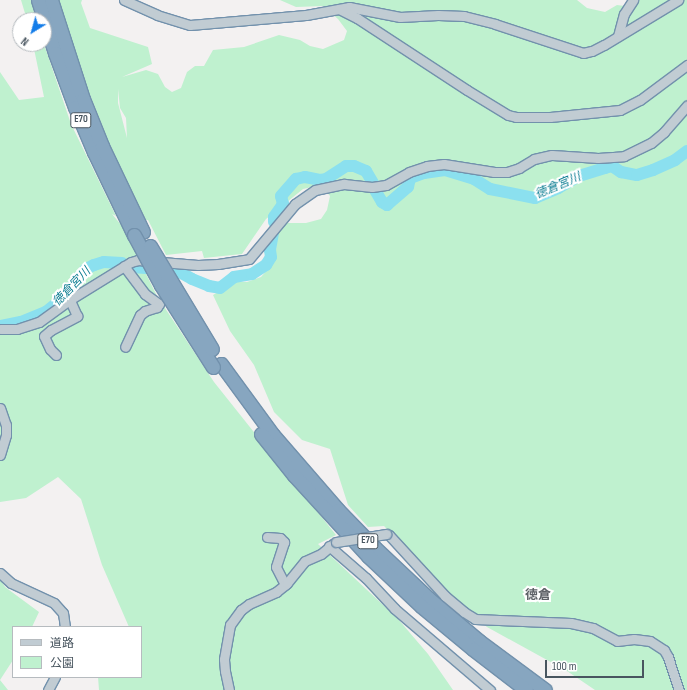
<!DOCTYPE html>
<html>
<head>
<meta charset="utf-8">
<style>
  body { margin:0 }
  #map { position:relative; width:687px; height:690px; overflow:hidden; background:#f3f1f1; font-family:"Sofia Sans Condensed","Noto Sans JP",sans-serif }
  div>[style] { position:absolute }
  .green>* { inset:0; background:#bff1cf }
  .river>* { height:12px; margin:-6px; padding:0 6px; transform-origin:6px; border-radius:6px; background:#8be0ef }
  .roads { filter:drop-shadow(1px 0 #7291ac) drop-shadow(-1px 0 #7291ac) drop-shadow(0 1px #7291ac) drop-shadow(0 -1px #7291ac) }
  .minor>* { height:9px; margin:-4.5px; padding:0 4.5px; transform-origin:4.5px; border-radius:4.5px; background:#c1ccd3 }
  .highway>* { height:13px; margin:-6.5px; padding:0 6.5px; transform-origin:6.5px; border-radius:6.5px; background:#87a6c0 }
  .bridges { filter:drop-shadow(1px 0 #7291ac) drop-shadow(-1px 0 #7291ac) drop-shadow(0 1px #7291ac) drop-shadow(0 -1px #7291ac) }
  .minor-bridge>* { height:9px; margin:-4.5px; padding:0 4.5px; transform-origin:4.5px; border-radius:4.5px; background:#c1ccd3 }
  .highway-bridge>* { height:13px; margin:-6.5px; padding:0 6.5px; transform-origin:6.5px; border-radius:6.5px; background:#87a6c0 }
  span { translate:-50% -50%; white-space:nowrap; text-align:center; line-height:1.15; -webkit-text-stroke:4px #fff; paint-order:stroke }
  .shield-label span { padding:1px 3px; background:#fff; border:1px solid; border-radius:3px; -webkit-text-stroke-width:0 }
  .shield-label { font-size:10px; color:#48555f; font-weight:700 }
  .water-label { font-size:12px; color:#0a7c91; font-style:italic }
  .quarter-label { font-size:13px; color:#5d6166; font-weight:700 }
  .legend { position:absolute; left:12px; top:626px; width:130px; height:52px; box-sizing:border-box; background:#fff; border:1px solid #b6bbbf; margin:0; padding:5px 7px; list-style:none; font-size:12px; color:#48555f }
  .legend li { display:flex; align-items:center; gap:8px; height:20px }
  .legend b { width:20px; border:1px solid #b6bbbf }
  .north { position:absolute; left:12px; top:12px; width:40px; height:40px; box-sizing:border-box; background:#fff; border:1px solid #b6bbbf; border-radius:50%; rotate:217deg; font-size:11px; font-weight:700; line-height:16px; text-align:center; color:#48555f }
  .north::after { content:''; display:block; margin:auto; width:14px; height:18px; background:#147de9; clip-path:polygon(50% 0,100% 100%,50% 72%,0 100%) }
  .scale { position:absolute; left:545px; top:660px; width:99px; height:18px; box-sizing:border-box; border:2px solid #48555f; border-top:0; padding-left:5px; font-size:12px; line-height:14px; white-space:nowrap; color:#48555f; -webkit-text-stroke:3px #fff; paint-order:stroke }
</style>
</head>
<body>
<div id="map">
  <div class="green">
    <div style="clip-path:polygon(21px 0,31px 0,36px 20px,27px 20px)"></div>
    <div style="clip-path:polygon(evenodd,56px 0,82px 0,81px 3px,90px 28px,148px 47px,152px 64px,122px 77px,146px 70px,158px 74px,165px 87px,172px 92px,181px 88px,187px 72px,195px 66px,204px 66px,213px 50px,244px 47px,279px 35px,300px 40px,310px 46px,323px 49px,344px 40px,347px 31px,338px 19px,323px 6px,296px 7px,280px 0,577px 0,587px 8px,605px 12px,617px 5px,625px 6px,634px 0,687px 0,687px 690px,595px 690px,567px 671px,487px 627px,472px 615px,384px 526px,368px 527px,348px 505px,330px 449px,302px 440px,274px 412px,254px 365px,230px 331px,213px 295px,235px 282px,247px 282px,261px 277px,268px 269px,276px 251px,277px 228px,286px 223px,306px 223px,321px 219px,327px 210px,330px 196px,321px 185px,303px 189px,266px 219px,242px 254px,204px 258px,202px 251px,166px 255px,148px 220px,142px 220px,125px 184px,75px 57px,56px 0,118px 89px,120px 108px,126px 118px,127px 138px,118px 103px,118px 89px)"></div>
    <div style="clip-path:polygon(33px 44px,44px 44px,71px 124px,116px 216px,112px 214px,122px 226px,157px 296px,214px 382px,336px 535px,318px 544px,398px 619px,428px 654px,453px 690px,99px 690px,98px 677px,141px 677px,141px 627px,129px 627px,102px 565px,81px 499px,58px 477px,26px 498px,0 502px,0 72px,19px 100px,44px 97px)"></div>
    <div style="clip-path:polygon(0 579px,5px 587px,39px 612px,32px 627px,13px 627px,13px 660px,0 680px,8px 690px,0 690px)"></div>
  </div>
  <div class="river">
    <div style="left:375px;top:190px;width:14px;rotate:60deg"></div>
    <div style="left:382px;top:202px;width:6px;rotate:31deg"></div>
    <div style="left:387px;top:205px;width:28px;rotate:-41deg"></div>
    <div style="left:408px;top:187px;width:9px;rotate:-77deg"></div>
    <div style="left:410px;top:178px;width:15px;rotate:-20deg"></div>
    <div style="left:424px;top:173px;width:21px;rotate:-8deg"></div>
    <div style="left:445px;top:170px;width:30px;rotate:17deg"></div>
    <div style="left:474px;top:179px;width:19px;rotate:32deg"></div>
    <div style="left:490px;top:189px;width:46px;rotate:11.3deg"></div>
    <div style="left:535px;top:198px;width:25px;rotate:-23deg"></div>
    <div style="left:558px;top:188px;width:24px;rotate:-30deg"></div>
    <div style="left:579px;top:176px;width:27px;rotate:-17deg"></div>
    <div style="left:605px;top:168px;width:7px;rotate:-16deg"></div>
    <div style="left:612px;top:166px;width:11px;rotate:34deg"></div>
    <div style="left:621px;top:172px;width:16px;rotate:11deg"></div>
    <div style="left:637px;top:175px;width:17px;rotate:-17deg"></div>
    <div style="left:653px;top:170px;width:24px;rotate:-24deg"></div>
    <div style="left:675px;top:160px;width:15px;rotate:-37deg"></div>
    <div style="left:274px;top:222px;width:5px;rotate:-90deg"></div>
    <div style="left:274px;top:217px;width:16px;rotate:-55deg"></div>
    <div style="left:283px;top:204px;width:8px;rotate:-104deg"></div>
    <div style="left:281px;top:196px;width:23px;rotate:-49deg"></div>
    <div style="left:296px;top:179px;width:9px;rotate:-13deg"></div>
    <div style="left:305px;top:177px;width:15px;rotate:11deg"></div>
    <div style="left:320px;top:180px;width:6px;rotate:-9deg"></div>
    <div style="left:326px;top:179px;width:24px;rotate:-33deg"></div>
    <div style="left:346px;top:166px;width:8px"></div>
    <div style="left:354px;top:166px;width:13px;rotate:23deg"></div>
    <div style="left:366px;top:171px;width:14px;rotate:60deg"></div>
    <div style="left:131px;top:267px;width:45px;rotate:3.8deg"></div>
    <div style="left:176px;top:270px;width:18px;rotate:29deg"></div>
    <div style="left:192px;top:279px;width:18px;rotate:22deg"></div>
    <div style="left:209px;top:286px;width:11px;rotate:10deg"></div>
    <div style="left:220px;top:288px;width:18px;rotate:-38deg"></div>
    <div style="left:234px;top:277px;width:18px;rotate:-9deg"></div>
    <div style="left:252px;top:274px;width:17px;rotate:-33deg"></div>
    <div style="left:266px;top:265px;width:9px;rotate:-58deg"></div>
    <div style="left:271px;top:257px;width:7px;rotate:-98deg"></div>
    <div style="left:270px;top:250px;width:17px;rotate:-80deg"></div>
    <div style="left:0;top:326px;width:21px;rotate:-11deg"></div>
    <div style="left:21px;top:322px;width:27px;rotate:-22deg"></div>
    <div style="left:46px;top:312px;width:22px;rotate:-39deg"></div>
    <div style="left:63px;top:298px;width:37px;rotate:-52deg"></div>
    <div style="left:86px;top:269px;width:9px;rotate:-27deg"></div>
    <div style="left:94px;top:265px;width:10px;rotate:-17deg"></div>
    <div style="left:104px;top:262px;width:18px;rotate:3deg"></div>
  </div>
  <div class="roads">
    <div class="minor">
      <div style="left:124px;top:0;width:36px;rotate:24deg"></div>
      <div style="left:157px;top:15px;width:34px;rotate:17deg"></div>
      <div style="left:190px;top:25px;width:116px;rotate:-4.9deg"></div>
      <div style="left:306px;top:15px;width:44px;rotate:-10.5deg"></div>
      <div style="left:349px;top:7px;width:52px;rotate:11.1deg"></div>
      <div style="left:400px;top:17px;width:38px;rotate:-3deg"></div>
      <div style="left:438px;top:15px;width:26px;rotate:2deg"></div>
      <div style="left:464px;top:16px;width:32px;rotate:14deg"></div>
      <div style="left:495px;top:24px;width:93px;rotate:18.2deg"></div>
      <div style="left:583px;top:53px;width:9px;rotate:-13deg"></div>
      <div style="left:592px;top:51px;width:13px;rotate:-27deg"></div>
      <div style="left:604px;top:45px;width:87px;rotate:-31.3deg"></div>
      <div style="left:339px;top:9px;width:20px;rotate:27deg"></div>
      <div style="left:357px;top:18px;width:131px;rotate:33.2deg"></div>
      <div style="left:467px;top:90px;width:48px;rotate:31.4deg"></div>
      <div style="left:508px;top:115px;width:8px;rotate:14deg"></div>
      <div style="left:516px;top:117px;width:34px"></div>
      <div style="left:550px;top:117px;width:70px;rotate:-5.7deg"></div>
      <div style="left:620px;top:110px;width:22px;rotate:-27deg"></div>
      <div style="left:640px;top:100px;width:59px;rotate:-36.7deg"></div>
      <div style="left:618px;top:36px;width:23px;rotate:-75deg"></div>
      <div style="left:624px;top:14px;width:17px;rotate:-57deg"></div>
      <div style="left:124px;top:266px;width:35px;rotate:53deg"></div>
      <div style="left:145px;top:294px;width:17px;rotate:36deg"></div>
      <div style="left:159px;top:304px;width:4px;rotate:124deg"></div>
      <div style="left:157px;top:307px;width:13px;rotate:162deg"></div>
      <div style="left:145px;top:311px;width:6px;rotate:141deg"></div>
      <div style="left:140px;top:315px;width:35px;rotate:115deg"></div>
      <div style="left:0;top:329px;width:17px"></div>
      <div style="left:17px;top:329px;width:23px;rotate:-18deg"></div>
      <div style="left:39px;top:322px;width:39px;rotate:-36deg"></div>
      <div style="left:71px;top:299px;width:70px;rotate:-31.7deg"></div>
      <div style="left:131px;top:262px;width:7px;rotate:-16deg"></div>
      <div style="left:138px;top:260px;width:60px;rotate:4.8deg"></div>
      <div style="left:198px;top:265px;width:20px;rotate:-3deg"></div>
      <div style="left:218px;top:264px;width:31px;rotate:-9deg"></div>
      <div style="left:249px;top:259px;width:72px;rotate:-50.1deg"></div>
      <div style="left:295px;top:204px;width:24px;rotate:-35deg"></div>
      <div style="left:315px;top:190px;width:30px;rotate:-12deg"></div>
      <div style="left:344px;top:184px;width:28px;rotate:6deg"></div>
      <div style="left:372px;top:187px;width:14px;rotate:-8deg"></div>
      <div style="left:386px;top:185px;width:26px;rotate:-29deg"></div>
      <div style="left:409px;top:172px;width:19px;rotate:-18deg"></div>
      <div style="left:427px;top:166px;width:17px;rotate:-7deg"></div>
      <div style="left:444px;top:164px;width:51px;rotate:9.1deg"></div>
      <div style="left:494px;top:172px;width:13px"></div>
      <div style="left:507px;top:172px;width:13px;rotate:-18deg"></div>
      <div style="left:519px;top:168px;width:17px;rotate:-31deg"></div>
      <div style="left:534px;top:159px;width:18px;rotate:-13deg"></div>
      <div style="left:552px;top:155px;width:46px;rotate:3.7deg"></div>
      <div style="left:598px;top:158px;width:26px;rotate:-4deg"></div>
      <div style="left:624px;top:156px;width:30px;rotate:-26deg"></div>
      <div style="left:651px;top:143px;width:17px;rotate:-40deg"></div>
      <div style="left:664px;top:132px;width:35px;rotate:-49deg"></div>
      <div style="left:56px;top:355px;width:8px;rotate:-135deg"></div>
      <div style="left:50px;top:349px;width:14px;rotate:-115deg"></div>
      <div style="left:44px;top:336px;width:9px;rotate:-41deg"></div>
      <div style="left:51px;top:330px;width:30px;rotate:-28deg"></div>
      <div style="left:77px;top:316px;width:17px;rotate:-114deg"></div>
      <div style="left:0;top:408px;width:18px;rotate:71deg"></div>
      <div style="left:6px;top:425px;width:10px;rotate:90deg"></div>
      <div style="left:6px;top:435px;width:21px;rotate:107deg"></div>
      <div style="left:386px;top:534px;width:3px;rotate:18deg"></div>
      <div style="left:389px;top:535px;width:83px;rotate:47.4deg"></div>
      <div style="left:445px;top:596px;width:25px;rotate:40deg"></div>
      <div style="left:464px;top:612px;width:13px;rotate:32deg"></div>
      <div style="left:475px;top:619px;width:96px;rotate:2.4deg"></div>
      <div style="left:571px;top:623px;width:23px;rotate:13deg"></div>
      <div style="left:593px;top:628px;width:27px;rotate:28deg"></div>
      <div style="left:617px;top:641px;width:17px;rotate:-7deg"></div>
      <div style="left:634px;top:639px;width:16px;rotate:7deg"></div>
      <div style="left:650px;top:641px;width:17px;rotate:33deg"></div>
      <div style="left:664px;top:650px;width:8px;rotate:60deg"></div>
      <div style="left:668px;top:657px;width:35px;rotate:72deg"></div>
      <div style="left:267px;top:537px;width:13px;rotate:4deg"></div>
      <div style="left:280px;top:538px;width:6px;rotate:45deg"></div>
      <div style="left:284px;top:542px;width:26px;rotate:108deg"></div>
      <div style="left:276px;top:567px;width:20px;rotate:63deg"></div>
      <div style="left:329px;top:546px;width:49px;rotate:40.9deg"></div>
      <div style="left:366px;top:578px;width:42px;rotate:46.9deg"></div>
      <div style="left:395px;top:609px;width:125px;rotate:40.5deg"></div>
      <div style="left:0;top:573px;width:15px;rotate:42deg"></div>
      <div style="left:11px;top:583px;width:47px;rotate:24.9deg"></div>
      <div style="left:54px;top:603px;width:13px;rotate:48deg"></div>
      <div style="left:63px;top:613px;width:14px;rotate:82deg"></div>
      <div style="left:48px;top:690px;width:15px;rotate:-62deg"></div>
      <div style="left:229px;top:690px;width:19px;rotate:-102deg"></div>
      <div style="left:225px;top:671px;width:12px;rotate:-95deg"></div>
      <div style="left:224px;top:659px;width:35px;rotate:-80deg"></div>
      <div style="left:230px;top:625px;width:19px;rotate:-54deg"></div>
      <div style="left:241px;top:610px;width:10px;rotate:-37deg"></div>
      <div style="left:249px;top:604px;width:30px;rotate:-24deg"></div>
      <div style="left:276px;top:592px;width:14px;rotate:-39deg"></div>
      <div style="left:287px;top:583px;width:28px;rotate:-51deg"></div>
      <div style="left:305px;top:561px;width:17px;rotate:-24deg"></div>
      <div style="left:321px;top:554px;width:16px;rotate:-40deg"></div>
    </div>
    <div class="highway">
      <div style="left:38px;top:0;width:56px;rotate:72.2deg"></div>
      <div style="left:55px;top:53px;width:58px;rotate:69.7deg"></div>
      <div style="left:75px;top:107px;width:49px;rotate:67.1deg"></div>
      <div style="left:94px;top:152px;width:92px;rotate:64.3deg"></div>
      <div style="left:51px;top:0;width:104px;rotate:72.1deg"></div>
      <div style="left:83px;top:99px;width:51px;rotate:68deg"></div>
      <div style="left:102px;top:146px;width:95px;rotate:64.5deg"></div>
      <div style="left:221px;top:364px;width:88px;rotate:53.8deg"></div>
      <div style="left:273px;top:435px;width:99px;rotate:49.1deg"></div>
      <div style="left:338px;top:510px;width:53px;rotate:45.8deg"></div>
      <div style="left:375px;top:548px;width:73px;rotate:43.3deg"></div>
      <div style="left:428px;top:598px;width:67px;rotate:40.1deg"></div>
      <div style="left:479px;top:641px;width:82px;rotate:36.6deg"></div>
      <div style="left:261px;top:434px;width:53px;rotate:51.2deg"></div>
      <div style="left:294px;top:475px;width:110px;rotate:47.6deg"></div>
      <div style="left:368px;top:556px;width:73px;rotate:43.3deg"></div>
      <div style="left:421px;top:606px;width:67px;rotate:39.6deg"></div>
      <div style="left:473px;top:649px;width:67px;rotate:37.7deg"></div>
    </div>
  </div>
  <div class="bridges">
    <div class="minor-bridge">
      <div style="left:336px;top:542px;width:51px;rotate:-9.1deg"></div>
    </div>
    <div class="highway-bridge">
      <div style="left:134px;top:235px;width:57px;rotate:61.6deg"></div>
      <div style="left:161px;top:285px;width:97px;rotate:57.6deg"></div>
      <div style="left:150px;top:246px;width:120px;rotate:59deg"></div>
    </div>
  </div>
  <div class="shield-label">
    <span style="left:81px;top:120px">E70</span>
    <span style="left:368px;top:541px">E70</span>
  </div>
  <div class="water-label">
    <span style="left:558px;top:186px;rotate:-23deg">徳倉宮川</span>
    <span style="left:72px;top:287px;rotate:-46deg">徳倉宮川</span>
  </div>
  <div class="quarter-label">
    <span style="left:538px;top:595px">徳倉</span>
  </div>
  <ul class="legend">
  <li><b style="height:5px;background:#c1ccd3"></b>道路</li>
  <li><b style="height:11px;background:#bff1cf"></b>公園</li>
  </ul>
  <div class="north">N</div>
  <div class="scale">100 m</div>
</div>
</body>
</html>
